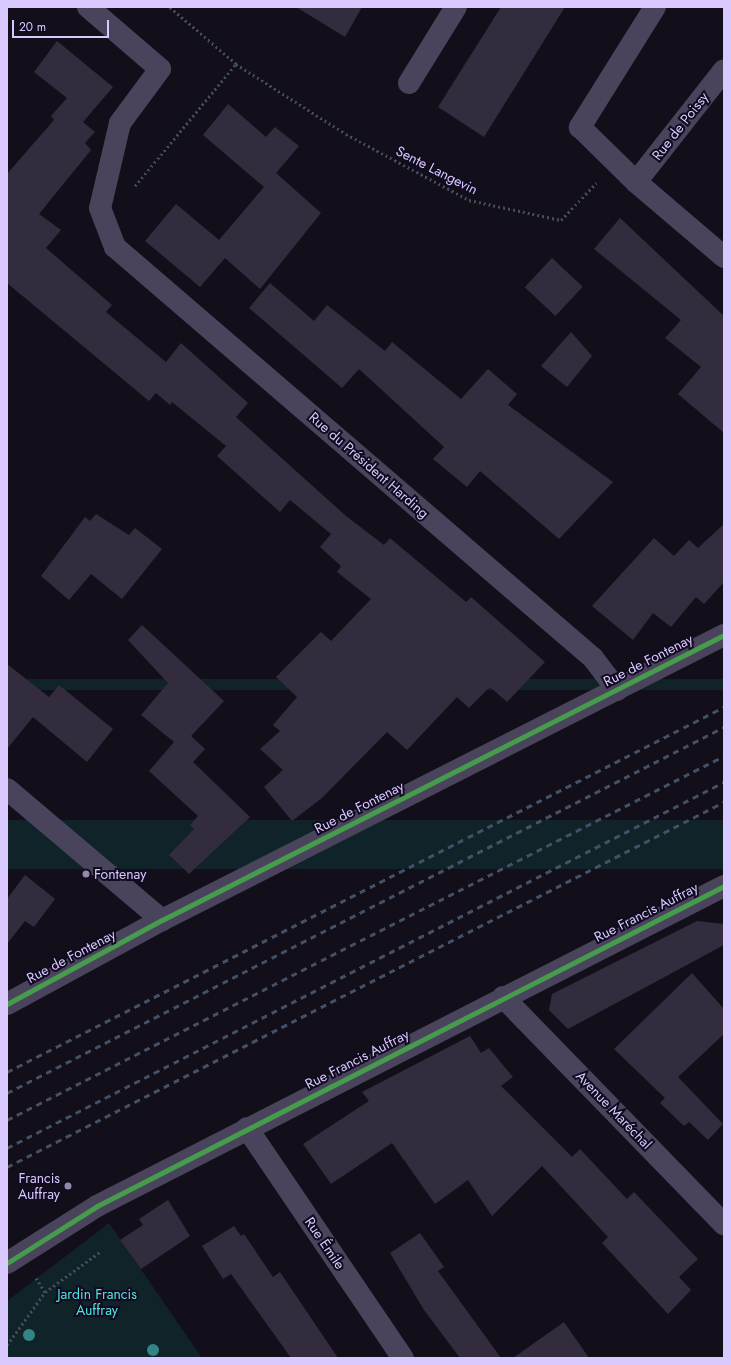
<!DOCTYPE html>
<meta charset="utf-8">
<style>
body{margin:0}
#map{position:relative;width:731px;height:1365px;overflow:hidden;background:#130f1a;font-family:Jost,sans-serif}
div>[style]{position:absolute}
.green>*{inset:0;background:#0f2328;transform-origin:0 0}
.building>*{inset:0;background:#322c3e;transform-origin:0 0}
.path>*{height:2.5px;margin-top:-1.25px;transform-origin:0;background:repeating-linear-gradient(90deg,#444d5e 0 2px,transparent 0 5px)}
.minor>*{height:22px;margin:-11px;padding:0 11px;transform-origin:11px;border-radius:11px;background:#49445c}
.rail>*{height:3px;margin-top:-1.5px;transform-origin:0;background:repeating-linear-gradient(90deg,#435066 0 6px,transparent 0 11px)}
.cycleway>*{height:5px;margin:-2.5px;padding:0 2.5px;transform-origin:2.5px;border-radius:2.5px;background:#469c4c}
.trees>*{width:12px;height:12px;margin:-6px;border-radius:50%;background:#338585}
.dots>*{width:11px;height:11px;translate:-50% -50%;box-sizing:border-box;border:2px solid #120b1f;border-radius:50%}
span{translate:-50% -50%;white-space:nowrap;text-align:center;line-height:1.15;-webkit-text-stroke:4px #120b1f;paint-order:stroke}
.street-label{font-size:14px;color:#d9c9ff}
.poi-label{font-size:14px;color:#d9c9ff}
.left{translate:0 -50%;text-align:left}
.right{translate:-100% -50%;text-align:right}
.park-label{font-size:14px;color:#4ee6dc}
.frame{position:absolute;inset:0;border:8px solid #d9c9ff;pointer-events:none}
.scale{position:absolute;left:12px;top:20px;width:97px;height:18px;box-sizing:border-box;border:2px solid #d9c9ff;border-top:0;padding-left:5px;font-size:12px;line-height:14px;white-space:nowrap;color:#d9c9ff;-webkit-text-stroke:3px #120b1f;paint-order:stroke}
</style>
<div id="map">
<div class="green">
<div style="left:724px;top:679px;width:11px;height:804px;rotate:90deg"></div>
<div style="left:724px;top:820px;width:49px;height:804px;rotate:90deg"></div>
<div style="clip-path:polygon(109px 1223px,202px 1358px,7px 1358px,7px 1301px)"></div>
</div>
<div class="building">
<div style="clip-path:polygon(296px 7px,362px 7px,345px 37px)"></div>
<div style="clip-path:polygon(501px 7px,565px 7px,484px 137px,438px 107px)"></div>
<div style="clip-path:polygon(57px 41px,113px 87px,83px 122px,95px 132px,85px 143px,91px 150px,39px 214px,61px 230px,46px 248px,112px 305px,106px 312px,166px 362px,181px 343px,248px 403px,236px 417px,346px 516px,384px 545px,390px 538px,466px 602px,471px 597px,545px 662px,507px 702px,490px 687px,469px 708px,457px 697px,407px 750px,387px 732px,322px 798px,292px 821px,264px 787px,283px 770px,260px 749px,280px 731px,273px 725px,297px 697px,276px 677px,321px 632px,331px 641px,371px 599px,337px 572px,341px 566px,320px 547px,331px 534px,290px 500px,280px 512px,217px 456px,226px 446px,172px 402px,170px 405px,156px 393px,149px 401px,7px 283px,7px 174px,54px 120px,51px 116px,67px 98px,34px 72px)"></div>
<div style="clip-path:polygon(228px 104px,266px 137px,275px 127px,299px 146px,276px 173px,321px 213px,260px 289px,225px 258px,200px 287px,145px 241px,176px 204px,219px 240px,264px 187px,203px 135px)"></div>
<div style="clip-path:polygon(620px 218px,724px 316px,724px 433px,678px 394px,701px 367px,665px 338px,681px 320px,594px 249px)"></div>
<div style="left:552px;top:258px;width:42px;height:40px;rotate:43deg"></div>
<div style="clip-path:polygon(270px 283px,314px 321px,327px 305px,385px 351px,392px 342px,461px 399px,488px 369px,517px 394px,508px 405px,613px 482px,559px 539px,480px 471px,467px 487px,433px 459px,444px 447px,359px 369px,342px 388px,249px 308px)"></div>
<div style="clip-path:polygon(571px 332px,592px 356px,567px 387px,541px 366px)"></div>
<div style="clip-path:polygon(96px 514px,129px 535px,135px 528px,162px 549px,122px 599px,91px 574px,69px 600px,41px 576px,85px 517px,90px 521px)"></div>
<div style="clip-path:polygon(724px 524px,724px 582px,704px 604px,696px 597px,671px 627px,653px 613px,633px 640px,592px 606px,654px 538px,674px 556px,689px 540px,698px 548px)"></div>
<div style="clip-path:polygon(142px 625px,224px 701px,191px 736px,205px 749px,193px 762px,250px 817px,189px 874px,169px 855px,194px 829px,190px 825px,198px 816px,149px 771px,174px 742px,141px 715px,168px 683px,128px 640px)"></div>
<div style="clip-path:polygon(7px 664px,49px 697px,59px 685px,113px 729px,87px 762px,33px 717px,7px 749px)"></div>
<div style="clip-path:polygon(25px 875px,55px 899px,34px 927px,25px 921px,7px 944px,7px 899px)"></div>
<div style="clip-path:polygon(697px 921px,724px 924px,724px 945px,568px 1029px,549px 1010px,552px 994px)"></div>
<div style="clip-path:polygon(692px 973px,724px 1009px,724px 1034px,678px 1077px,723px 1124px,708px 1140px,689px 1122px,684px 1126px,660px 1103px,665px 1098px,614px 1049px)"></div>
<div style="clip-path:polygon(470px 1036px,481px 1053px,489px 1048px,513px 1077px,501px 1086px,572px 1157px,580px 1149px,627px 1199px,634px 1192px,698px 1259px,679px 1277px,691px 1290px,668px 1314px,602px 1243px,608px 1237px,542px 1166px,492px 1216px,468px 1180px,435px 1204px,392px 1143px,331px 1184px,303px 1144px,369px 1101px,362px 1092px)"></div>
<div style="clip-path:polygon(168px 1200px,190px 1236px,141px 1269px,120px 1240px,143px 1225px,139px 1219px)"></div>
<div style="clip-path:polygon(234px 1226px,241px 1236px,244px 1234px,273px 1277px,280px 1272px,338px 1358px,291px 1358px,231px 1274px,223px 1279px,202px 1246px)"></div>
<div style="clip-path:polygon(420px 1233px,444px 1267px,438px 1271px,501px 1358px,460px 1358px,424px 1310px,390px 1253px)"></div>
<div style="clip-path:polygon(564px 1322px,589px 1358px,513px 1358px)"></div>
</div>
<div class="path">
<div style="left:236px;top:64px;width:130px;rotate:32.5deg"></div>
<div style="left:346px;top:134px;width:140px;rotate:28.2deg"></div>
<div style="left:469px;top:200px;width:94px;rotate:12.3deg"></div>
<div style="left:561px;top:220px;width:51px;rotate:-46.6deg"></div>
<div style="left:135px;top:186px;width:158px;rotate:-50.4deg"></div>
<div style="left:236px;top:64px;width:88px;rotate:-139.6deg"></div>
<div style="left:36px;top:1278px;width:17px;rotate:57deg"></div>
<div style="left:7px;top:1345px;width:65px;rotate:-54.4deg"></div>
<div style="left:45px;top:1292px;width:69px;rotate:-36.2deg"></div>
</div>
<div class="minor">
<div style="left:88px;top:7px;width:95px;rotate:40.7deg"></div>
<div style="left:160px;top:69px;width:67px;rotate:126.5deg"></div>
<div style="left:120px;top:123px;width:87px;rotate:103.2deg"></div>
<div style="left:100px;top:208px;width:42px;rotate:69deg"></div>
<div style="left:115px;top:247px;width:630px;rotate:40.69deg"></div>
<div style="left:593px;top:658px;width:40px;rotate:53deg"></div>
<div style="left:655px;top:7px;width:142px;rotate:122deg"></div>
<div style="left:580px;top:127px;width:78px;rotate:44.5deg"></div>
<div style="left:636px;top:182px;width:116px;rotate:40.4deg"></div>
<div style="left:409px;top:83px;width:89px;rotate:-58.3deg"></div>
<div style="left:636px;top:182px;width:142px;rotate:-51.8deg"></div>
<div style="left:7px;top:789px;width:203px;rotate:40.2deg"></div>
<div style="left:503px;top:997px;width:317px;rotate:45.8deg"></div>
<div style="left:7px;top:1004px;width:176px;rotate:-28.5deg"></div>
<div style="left:162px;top:920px;width:630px;rotate:-26.89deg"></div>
<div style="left:247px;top:1128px;width:278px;rotate:55.9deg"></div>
<div style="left:7px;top:1263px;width:107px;rotate:-32.3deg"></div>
<div style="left:97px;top:1206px;width:704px;rotate:-27.04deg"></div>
</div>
<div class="rail">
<div style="left:7px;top:1072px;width:805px;rotate:-26.98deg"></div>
<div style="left:7px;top:1093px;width:805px;rotate:-27.04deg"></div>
<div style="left:7px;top:1120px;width:804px;rotate:-26.92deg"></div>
<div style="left:7px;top:1148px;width:805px;rotate:-27.04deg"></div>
<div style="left:7px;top:1167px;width:805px;rotate:-26.98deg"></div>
</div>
<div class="cycleway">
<div style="left:7px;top:1004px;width:176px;rotate:-28.5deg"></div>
<div style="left:162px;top:920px;width:630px;rotate:-26.89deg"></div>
<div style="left:7px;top:1263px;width:107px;rotate:-32.3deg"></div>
<div style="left:97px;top:1206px;width:704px;rotate:-27.04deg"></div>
</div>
<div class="trees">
<div style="left:29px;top:1335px"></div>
<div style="left:153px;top:1350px"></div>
</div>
<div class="dots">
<div style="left:86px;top:874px;background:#9488af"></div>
<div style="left:68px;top:1186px;background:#9488af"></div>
</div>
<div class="street-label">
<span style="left:680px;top:126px;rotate:-52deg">Rue de Poissy</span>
<span style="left:437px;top:170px;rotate:27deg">Sente Langevin</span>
<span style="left:369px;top:465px;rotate:41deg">Rue du Président Harding</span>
<span style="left:648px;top:660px;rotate:-27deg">Rue de Fontenay</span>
<span style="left:359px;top:807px;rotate:-27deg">Rue de Fontenay</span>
<span style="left:646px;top:912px;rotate:-27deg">Rue Francis Auffray</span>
<span style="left:71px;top:956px;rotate:-28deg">Rue de Fontenay</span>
<span style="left:357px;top:1059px;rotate:-27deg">Rue Francis Auffray</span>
<span style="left:614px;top:1110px;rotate:46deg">Avenue Maréchal</span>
<span style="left:325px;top:1243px;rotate:56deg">Rue Émile</span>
</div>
<div class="poi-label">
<span class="left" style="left:94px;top:874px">Fontenay</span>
<span class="right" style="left:60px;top:1186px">Francis<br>Auffray</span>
</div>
<div class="park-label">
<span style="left:97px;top:1302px">Jardin Francis<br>Auffray</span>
</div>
<div class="frame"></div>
<div class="scale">20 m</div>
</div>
